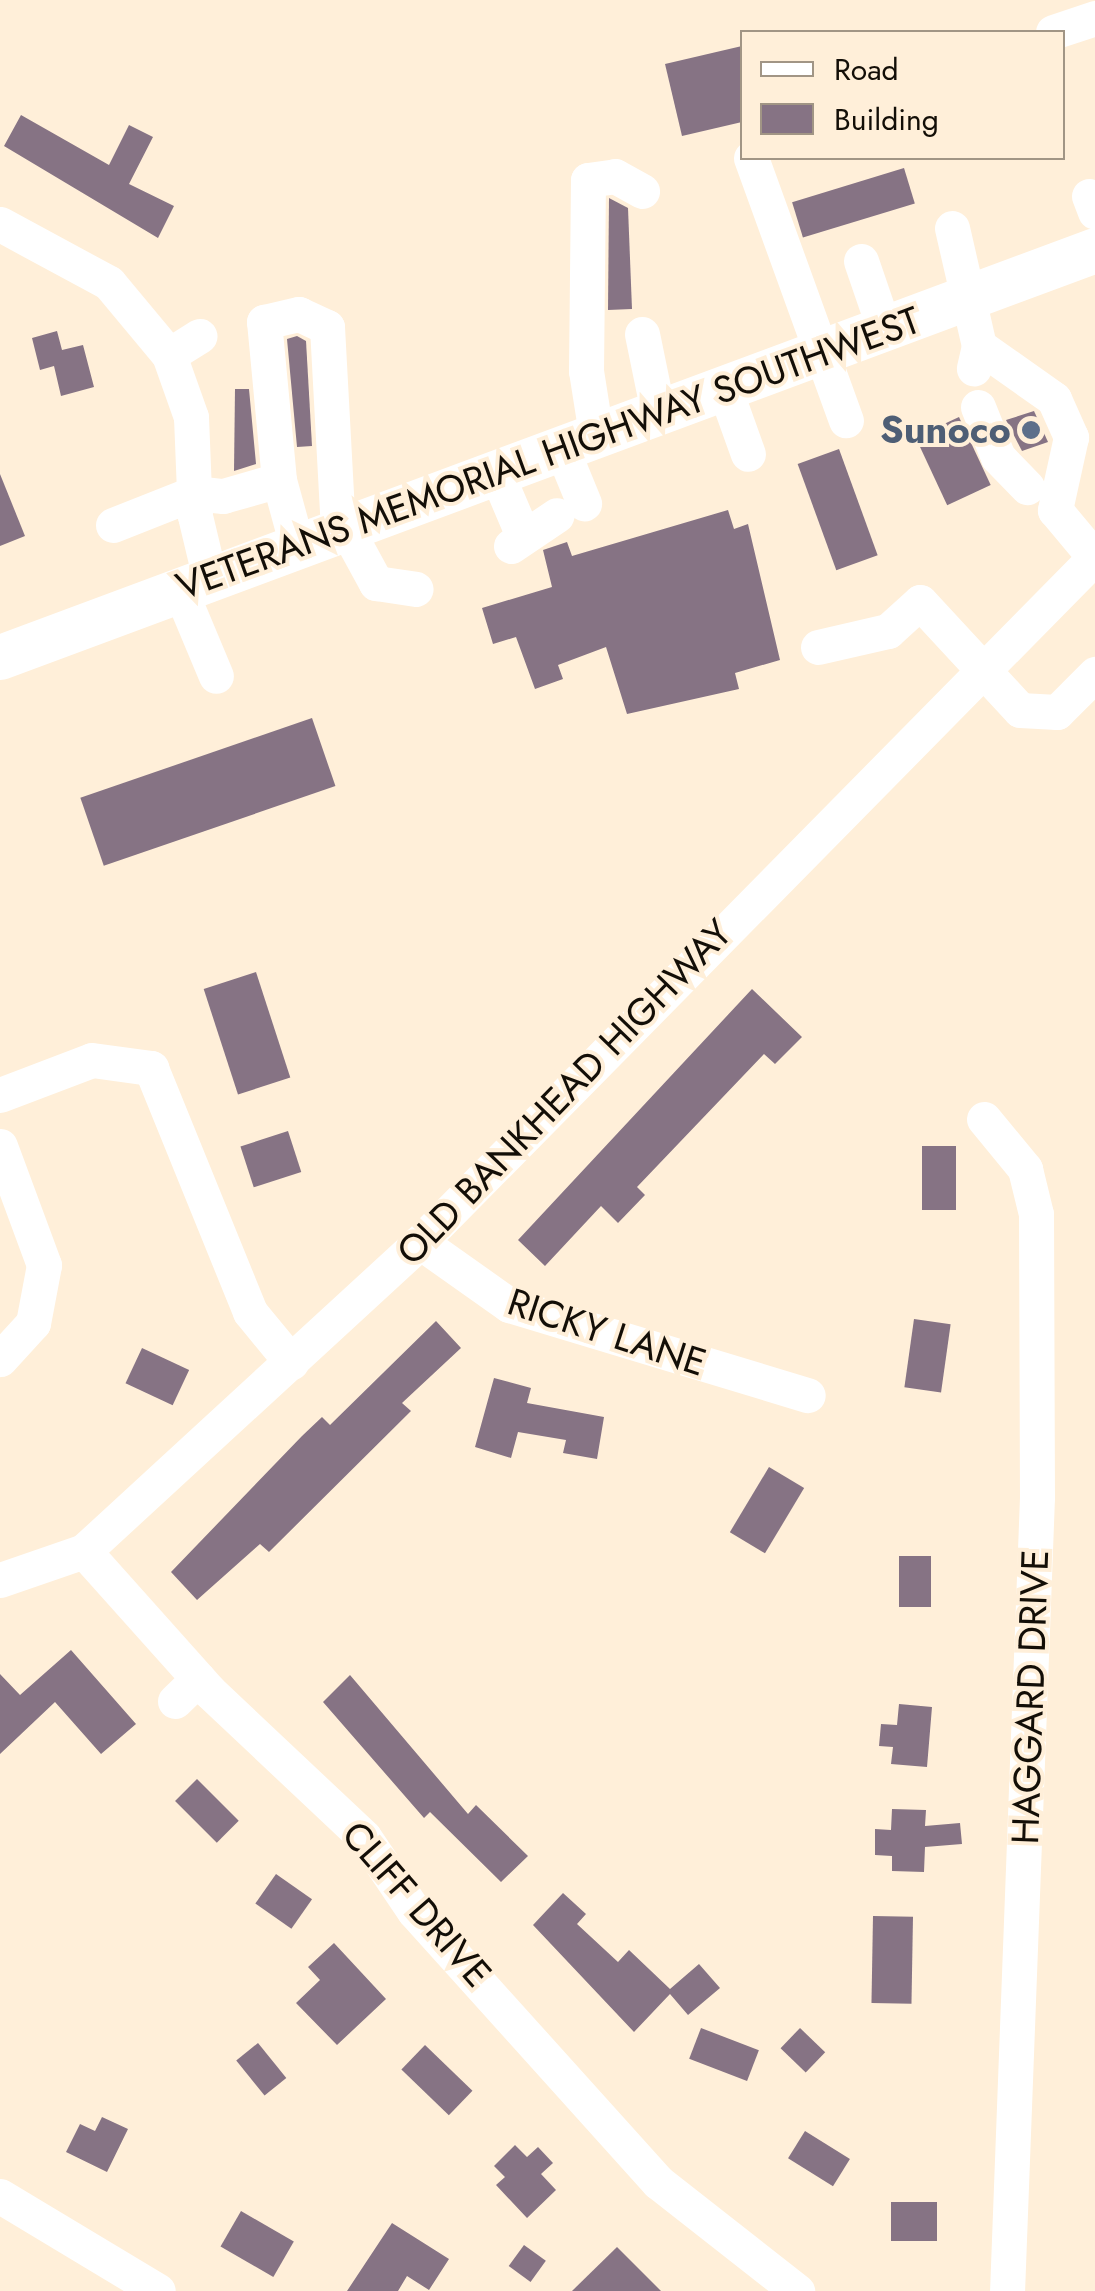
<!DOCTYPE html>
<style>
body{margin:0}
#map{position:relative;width:1095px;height:2291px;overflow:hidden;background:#ffefd9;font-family:Jost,sans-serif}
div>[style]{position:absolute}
.building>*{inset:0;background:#867384;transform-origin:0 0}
.minor>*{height:35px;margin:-17.5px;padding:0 17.5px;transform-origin:17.5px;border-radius:17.5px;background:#fff}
.major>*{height:45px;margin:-22.5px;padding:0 22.5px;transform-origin:22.5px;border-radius:22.5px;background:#fff}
.dots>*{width:28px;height:28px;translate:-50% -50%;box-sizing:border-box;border:5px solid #ffefd9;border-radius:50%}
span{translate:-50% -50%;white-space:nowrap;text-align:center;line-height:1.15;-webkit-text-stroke:8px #ffefd9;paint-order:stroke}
.service-label{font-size:38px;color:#4e5e75;font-weight:700}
.right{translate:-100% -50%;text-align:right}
.street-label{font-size:38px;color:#130e07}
.legend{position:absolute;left:740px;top:30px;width:325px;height:130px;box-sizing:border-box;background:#ffefd9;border:2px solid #a19585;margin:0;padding:12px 18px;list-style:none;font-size:30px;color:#130e07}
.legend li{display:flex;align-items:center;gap:20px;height:50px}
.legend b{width:50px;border:2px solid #a19585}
</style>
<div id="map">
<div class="building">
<div style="clip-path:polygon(742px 46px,742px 122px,682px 136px,665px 64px)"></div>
<div style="clip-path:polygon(21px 115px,109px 165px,129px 125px,153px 137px,129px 184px,174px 206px,158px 238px,4px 146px)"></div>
<div style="left:904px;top:168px;width:37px;height:117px;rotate:73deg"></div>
<div style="clip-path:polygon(609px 198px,628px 208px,632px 309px,608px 310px)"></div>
<div style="clip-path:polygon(57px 331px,62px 350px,83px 345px,94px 387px,61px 396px,54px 366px,40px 370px,32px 338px)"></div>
<div style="clip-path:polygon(297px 336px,306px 341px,312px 446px,297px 447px,287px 339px)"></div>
<div style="clip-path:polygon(235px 389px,249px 389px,256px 464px,234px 471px)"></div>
<div style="clip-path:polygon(1034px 411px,1048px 442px,1022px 451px,1006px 420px)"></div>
<div style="left:959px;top:417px;width:75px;height:48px;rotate:65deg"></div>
<div style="left:839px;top:449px;width:113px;height:44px;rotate:70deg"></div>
<div style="clip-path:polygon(0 474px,25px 536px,0 546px)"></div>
<div style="clip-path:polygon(728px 510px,734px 529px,748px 524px,780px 660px,735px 673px,739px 689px,627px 714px,606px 647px,558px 665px,563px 679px,535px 689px,516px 637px,493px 644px,482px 608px,552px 587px,543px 550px,567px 542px,572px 556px)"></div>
<div style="left:312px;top:718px;width:72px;height:245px;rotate:71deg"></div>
<div style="left:256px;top:972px;width:111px;height:55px;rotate:72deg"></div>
<div style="clip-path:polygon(752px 989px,802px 1037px,775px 1064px,764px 1054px,637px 1187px,645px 1195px,618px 1223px,601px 1206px,545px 1266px,518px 1240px)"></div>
<div style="left:288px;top:1131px;width:43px;height:50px;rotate:72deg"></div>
<div style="left:922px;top:1146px;width:34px;height:64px"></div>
<div style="left:914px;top:1319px;width:37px;height:69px;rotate:8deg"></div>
<div style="clip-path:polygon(436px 1321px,461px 1348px,402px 1403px,411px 1411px,269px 1552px,260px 1544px,197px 1600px,171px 1572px,302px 1436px,322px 1417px,330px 1425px)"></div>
<div style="left:142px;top:1348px;width:52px;height:39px;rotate:25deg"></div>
<div style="clip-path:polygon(494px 1378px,531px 1388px,527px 1403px,604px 1417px,597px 1459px,563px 1453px,566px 1440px,518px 1432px,511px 1458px,475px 1447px)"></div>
<div style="left:769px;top:1467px;width:41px;height:76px;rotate:31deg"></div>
<div style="left:899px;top:1556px;width:32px;height:51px"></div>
<div style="clip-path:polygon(71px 1650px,136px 1724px,101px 1754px,55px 1702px,0 1754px,0 1674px,20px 1695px)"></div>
<div style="clip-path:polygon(350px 1675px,468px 1814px,476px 1805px,528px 1856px,501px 1882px,430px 1812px,424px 1818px,323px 1702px)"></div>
<div style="clip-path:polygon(899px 1704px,932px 1707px,927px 1767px,891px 1764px,893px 1747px,879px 1746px,881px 1724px,897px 1725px)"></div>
<div style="left:197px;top:1779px;width:59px;height:31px;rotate:45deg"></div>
<div style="clip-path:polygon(892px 1809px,926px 1810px,925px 1826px,960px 1823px,962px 1844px,925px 1847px,924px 1872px,892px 1871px,892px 1856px,875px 1855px,875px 1829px,891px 1830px)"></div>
<div style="left:276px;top:1874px;width:44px;height:36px;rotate:35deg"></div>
<div style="clip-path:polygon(563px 1893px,586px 1914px,577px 1924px,618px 1962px,629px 1950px,670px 1989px,699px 1964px,720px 1988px,688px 2015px,670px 1994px,634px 2032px,533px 1925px)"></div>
<div style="left:873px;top:1916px;width:40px;height:87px;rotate:1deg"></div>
<div style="clip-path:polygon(334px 1943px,386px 1999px,337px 2045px,296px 2003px,320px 1980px,308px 1967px)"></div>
<div style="left:701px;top:2028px;width:62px;height:33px;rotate:21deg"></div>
<div style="left:800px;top:2028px;width:35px;height:28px;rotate:44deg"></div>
<div style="left:258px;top:2043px;width:45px;height:28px;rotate:51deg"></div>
<div style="left:425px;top:2045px;width:66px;height:34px;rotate:44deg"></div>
<div style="clip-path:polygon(102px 2117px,128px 2129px,107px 2172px,66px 2152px,80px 2124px,95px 2131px)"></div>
<div style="left:805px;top:2131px;width:53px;height:32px;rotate:32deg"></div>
<div style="clip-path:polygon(515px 2145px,527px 2157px,538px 2147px,553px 2163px,541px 2174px,556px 2190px,527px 2218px,496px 2185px,505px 2177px,494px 2166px)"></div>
<div style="left:891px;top:2202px;width:46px;height:39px"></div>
<div style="left:241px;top:2211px;width:61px;height:41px;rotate:30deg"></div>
<div style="clip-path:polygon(392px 2223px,449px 2259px,429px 2290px,407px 2276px,398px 2291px,347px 2291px)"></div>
<div style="left:524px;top:2245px;width:27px;height:26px;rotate:36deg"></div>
<div style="clip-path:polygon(617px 2247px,661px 2291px,572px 2291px)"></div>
</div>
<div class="minor">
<div style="left:1053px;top:32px;width:44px;rotate:-18.4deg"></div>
<div style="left:751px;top:158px;width:279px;rotate:70.1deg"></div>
<div style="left:1089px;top:196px;width:17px;rotate:69deg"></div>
<div style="left:0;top:224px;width:124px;rotate:28.4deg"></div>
<div style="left:109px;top:283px;width:94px;rotate:50.2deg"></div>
<div style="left:169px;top:355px;width:66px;rotate:70.5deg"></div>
<div style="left:191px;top:417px;width:99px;rotate:87.7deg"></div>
<div style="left:195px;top:516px;width:65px;rotate:76.6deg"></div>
<div style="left:952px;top:228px;width:121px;rotate:77.1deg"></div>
<div style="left:979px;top:346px;width:23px;rotate:103deg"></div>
<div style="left:861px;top:261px;width:71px;rotate:71.1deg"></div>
<div style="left:642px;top:334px;width:80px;rotate:78.4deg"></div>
<div style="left:979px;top:346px;width:92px;rotate:35.2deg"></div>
<div style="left:1054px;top:399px;width:42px;rotate:65.9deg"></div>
<div style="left:1071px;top:437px;width:75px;rotate:102.4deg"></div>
<div style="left:1055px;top:510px;width:62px;rotate:50.2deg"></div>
<div style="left:169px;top:355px;width:36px;rotate:-32deg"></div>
<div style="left:724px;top:387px;width:71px;rotate:70.3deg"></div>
<div style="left:978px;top:407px;width:54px;rotate:68.2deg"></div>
<div style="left:998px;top:457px;width:42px;rotate:46deg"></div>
<div style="left:596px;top:434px;width:64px;rotate:-99deg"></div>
<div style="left:586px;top:371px;width:191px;rotate:-89.4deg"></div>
<div style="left:588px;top:180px;width:27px;rotate:-8deg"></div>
<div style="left:615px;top:176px;width:31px;rotate:29deg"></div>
<div style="left:561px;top:447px;width:61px;rotate:67.7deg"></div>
<div style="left:496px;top:472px;width:64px;rotate:67deg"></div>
<div style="left:279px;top:480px;width:159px;rotate:-95.4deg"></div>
<div style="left:264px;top:322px;width:36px;rotate:-13deg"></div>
<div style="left:299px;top:314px;width:31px;rotate:25deg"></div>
<div style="left:327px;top:327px;width:204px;rotate:86.9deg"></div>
<div style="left:113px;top:525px;width:87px;rotate:-21.6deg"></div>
<div style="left:194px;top:493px;width:29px;rotate:6deg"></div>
<div style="left:223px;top:496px;width:58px;rotate:-15.9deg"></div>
<div style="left:279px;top:480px;width:68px;rotate:74.7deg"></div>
<div style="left:346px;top:528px;width:63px;rotate:61.4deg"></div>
<div style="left:376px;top:583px;width:40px;rotate:8.5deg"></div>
<div style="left:511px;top:546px;width:55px;rotate:-34deg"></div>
<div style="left:180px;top:590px;width:93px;rotate:67.3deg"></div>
<div style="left:818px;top:647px;width:72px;rotate:-12.9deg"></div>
<div style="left:888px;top:631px;width:43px;rotate:-42.2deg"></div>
<div style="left:920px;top:602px;width:147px;rotate:47.2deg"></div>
<div style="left:1020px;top:710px;width:37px;rotate:3deg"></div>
<div style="left:1057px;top:712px;width:54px;rotate:-45deg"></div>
<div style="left:0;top:1095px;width:98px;rotate:-20.8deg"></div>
<div style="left:92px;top:1060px;width:60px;rotate:7.7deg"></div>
<div style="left:151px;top:1068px;width:263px;rotate:67.9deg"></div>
<div style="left:250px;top:1312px;width:65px;rotate:50.6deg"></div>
<div style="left:984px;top:1119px;width:65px;rotate:50.6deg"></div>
<div style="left:1025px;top:1169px;width:46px;rotate:76.3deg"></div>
<div style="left:1036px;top:1214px;width:283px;rotate:89.8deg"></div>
<div style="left:1037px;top:1497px;width:795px;rotate:92.16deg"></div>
<div style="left:0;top:1146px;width:127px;rotate:69.7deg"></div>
<div style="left:44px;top:1265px;width:59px;rotate:100.7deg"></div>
<div style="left:33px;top:1323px;width:49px;rotate:132.5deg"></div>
<div style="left:420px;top:1242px;width:109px;rotate:35.3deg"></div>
<div style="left:509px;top:1305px;width:312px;rotate:16.8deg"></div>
<div style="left:84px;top:1551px;width:188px;rotate:48.2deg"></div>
<div style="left:209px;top:1691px;width:213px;rotate:43.3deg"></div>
<div style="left:364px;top:1837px;width:89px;rotate:56deg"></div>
<div style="left:414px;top:1911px;width:365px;rotate:48deg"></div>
<div style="left:658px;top:2182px;width:177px;rotate:38.1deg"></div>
<div style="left:0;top:1580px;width:89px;rotate:-19deg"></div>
<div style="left:84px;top:1551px;width:456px;rotate:-42.6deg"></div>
<div style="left:420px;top:1242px;width:962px;rotate:-45.42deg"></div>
<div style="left:175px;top:1701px;width:32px;rotate:-44deg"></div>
<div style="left:0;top:2196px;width:184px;rotate:31deg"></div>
</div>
<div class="major">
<div style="left:0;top:657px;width:1168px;rotate:-20.39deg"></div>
</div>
<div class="dots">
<div style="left:1031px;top:430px;background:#5c6f8a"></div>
</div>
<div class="service-label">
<span class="right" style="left:1011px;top:430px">Sunoco</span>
</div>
<div class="street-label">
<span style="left:548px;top:453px;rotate:-20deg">VETERANS MEMORIAL HIGHWAY SOUTHWEST</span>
<span style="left:564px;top:1092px;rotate:-46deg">OLD BANKHEAD HIGHWAY</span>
<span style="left:607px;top:1332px;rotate:18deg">RICKY LANE</span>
<span style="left:1030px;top:1697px;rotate:-88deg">HAGGARD DRIVE</span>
<span style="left:417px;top:1904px;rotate:49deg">CLIFF DRIVE</span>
</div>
<ul class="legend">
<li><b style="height:12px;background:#fff"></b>Road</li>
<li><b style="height:28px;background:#867384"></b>Building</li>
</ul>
</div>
